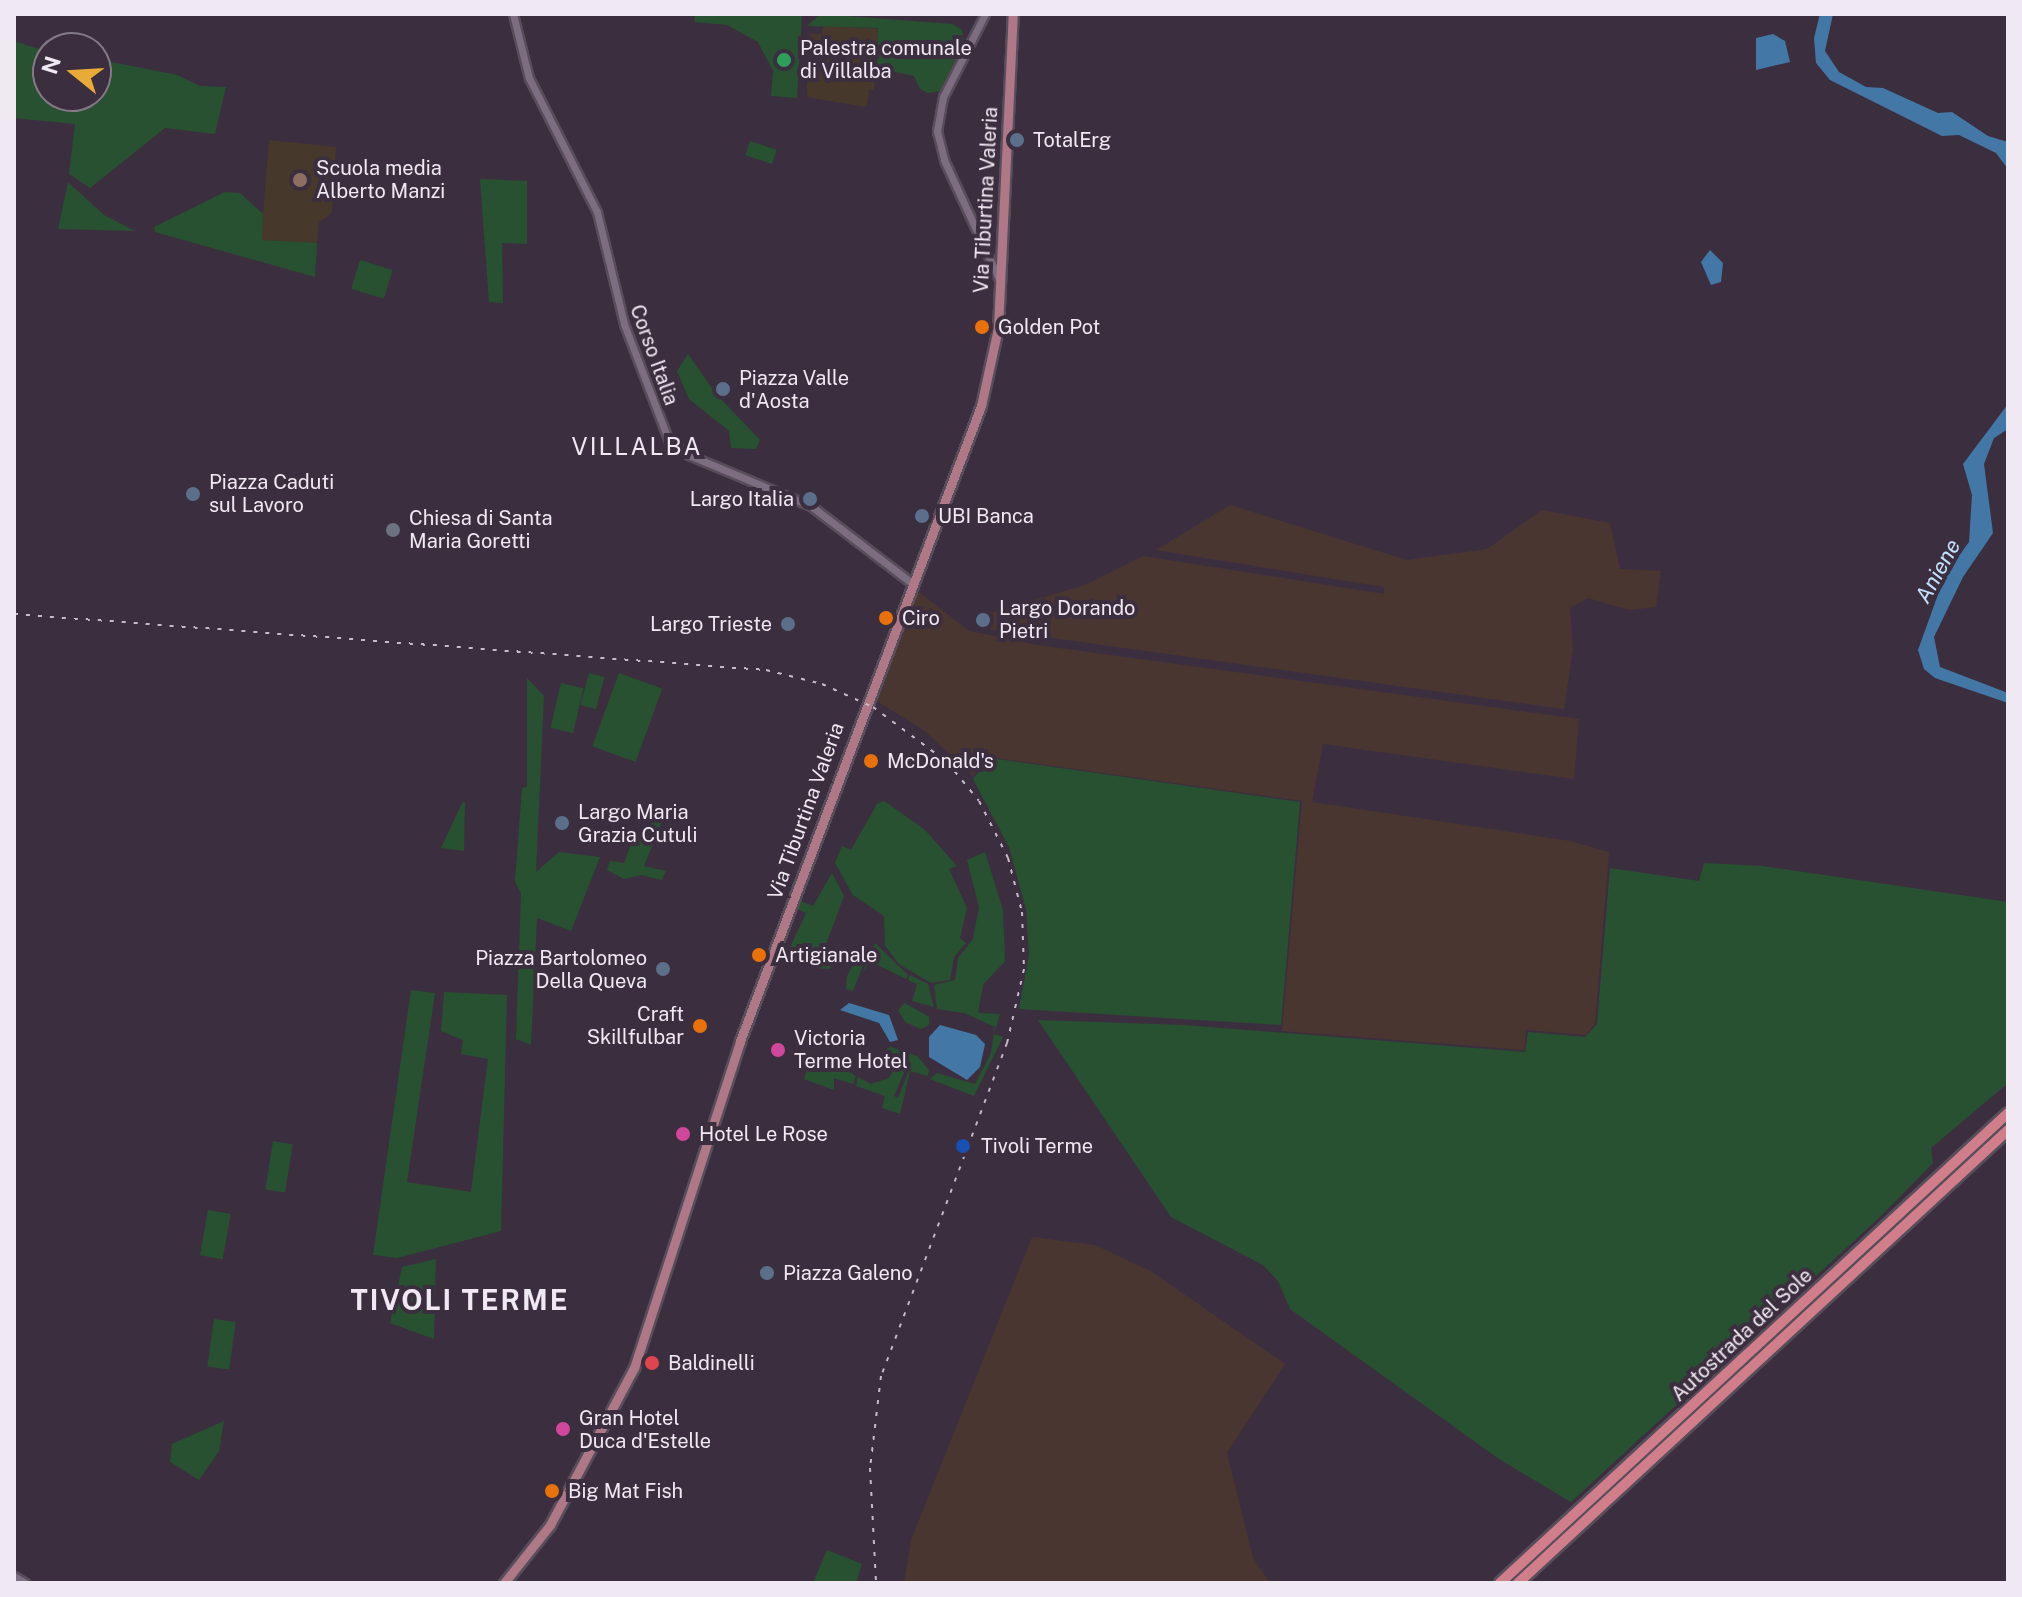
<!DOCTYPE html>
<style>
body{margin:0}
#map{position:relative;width:2022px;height:1597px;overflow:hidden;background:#3b2f3f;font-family:"Public Sans",sans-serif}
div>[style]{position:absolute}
.industrial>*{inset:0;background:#4a3631}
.education>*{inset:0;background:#46392b}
.green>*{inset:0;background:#285131;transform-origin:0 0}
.water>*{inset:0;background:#4378a6}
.roads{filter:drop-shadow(2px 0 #584d5a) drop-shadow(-2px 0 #584d5a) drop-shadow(0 2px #584d5a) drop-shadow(0 -2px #584d5a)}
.tertiary>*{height:7px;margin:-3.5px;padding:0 3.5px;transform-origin:3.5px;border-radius:3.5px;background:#7c6e80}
.primary>*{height:9px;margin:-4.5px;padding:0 4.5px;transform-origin:4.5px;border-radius:4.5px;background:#ae7886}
.motorway>*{height:10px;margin:-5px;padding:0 5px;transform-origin:5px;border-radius:5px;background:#cf7e8a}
.rail>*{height:2px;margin-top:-1px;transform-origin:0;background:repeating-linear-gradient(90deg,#c5bcc8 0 4px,transparent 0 12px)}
.dots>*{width:22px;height:22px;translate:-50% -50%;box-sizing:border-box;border:4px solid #3b2f3f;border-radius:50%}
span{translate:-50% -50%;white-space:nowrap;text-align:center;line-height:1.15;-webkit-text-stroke:8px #3b2f3f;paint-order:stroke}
.poi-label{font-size:20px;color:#f0e8f2}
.left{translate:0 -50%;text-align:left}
.right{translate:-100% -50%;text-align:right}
.street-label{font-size:20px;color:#f0e8f2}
.water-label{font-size:22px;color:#c4e2fd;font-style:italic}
.quarter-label{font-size:24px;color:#f0e8f2;letter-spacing:2px}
.district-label{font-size:28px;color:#f0e8f2;font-weight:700;letter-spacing:2px}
.frame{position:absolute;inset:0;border:16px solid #f0e8f2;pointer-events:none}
.north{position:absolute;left:32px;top:32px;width:80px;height:80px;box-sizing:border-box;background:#3b2f3f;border:2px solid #837987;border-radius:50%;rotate:288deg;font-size:22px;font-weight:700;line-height:32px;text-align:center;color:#f0e8f2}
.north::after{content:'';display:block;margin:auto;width:28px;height:36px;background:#e8ab37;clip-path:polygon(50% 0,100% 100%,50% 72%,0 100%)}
</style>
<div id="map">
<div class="industrial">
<div style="clip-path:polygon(1230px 505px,1407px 560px,1487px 549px,1542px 510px,1610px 523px,1620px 569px,1661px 571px,1656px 607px,1629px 610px,1588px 598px,1570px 608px,1573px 649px,1564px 709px,987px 629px,987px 614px,1085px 585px,1143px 556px,1384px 594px,1384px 587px,1156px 550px)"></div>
<div style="clip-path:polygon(914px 588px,969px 631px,1037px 645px,1579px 719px,1574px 779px,1323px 744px,1312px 802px,1570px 841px,1609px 852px,1595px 1024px,1586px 1035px,1526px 1030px,1524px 1050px,1282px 1031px,1302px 801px,990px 757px,973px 776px,925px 731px,872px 698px)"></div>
<div style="clip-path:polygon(1032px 1237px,1095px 1245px,1152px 1272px,1285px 1364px,1227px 1453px,1253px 1558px,1270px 1583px,904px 1583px,911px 1540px)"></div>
</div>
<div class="education">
<div style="clip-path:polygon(823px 26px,878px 29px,874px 90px,869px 90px,867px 107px,807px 97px,807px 79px,823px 63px,822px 47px,808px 46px,809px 34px,822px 34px)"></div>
<div style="clip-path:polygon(269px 140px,336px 147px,332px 213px,319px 222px,317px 243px,261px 240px)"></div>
</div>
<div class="green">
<div style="clip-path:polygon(694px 14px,802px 14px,797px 98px,771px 96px,773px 71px,758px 42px,727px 25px,695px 22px)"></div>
<div style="clip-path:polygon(820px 14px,952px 24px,962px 30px,964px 43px,940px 91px,928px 93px,920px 89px,914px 76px,877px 68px,878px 28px,807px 26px)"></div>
<div style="clip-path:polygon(14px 41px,48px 52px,48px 96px,96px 96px,96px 59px,177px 75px,200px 86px,226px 87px,215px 134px,165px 128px,90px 188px,69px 174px,75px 124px,14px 118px)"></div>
<div style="left:750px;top:141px;width:28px;height:15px;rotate:18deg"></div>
<div style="clip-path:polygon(480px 179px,527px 181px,527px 244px,502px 243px,503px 303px,489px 302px)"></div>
<div style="clip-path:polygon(68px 182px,104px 215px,135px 231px,58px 229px)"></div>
<div style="clip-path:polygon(225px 192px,240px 193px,263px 214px,262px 240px,317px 243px,315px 277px,155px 232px,154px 227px)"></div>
<div style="left:360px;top:260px;width:34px;height:30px;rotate:17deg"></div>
<div style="clip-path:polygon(688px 354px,716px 394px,760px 440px,756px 449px,731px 448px,729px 431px,689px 399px,677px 371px)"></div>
<div style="left:589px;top:673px;width:16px;height:33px;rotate:15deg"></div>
<div style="left:619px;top:673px;width:46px;height:78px;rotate:20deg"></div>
<div style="clip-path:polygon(527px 678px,544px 696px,536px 872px,559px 852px,600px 857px,571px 931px,537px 918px,531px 1045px,516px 1039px,521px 894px,515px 881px,522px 788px,527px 787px)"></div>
<div style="left:561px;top:683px;width:23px;height:46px;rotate:13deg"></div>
<div style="clip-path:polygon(990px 758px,1300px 802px,1281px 1025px,1019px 1009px,1029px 955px,1026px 909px,1009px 847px,973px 779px)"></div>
<div style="clip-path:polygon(884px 801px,924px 829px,957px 866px,949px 869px,967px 908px,960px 938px,966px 943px,954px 957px,950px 980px,931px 983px,899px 964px,885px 946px,884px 916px,853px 895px,835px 863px,842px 846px,851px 850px,877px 804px)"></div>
<div style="clip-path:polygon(465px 802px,464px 851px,441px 848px,462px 803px)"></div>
<div style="clip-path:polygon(655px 818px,662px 821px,644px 866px,666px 871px,662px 880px,641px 875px,624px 879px,607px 870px,610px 861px,624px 863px,634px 837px,643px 835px)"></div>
<div style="clip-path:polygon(985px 852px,1003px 910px,1005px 961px,983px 985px,978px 1013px,1000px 1014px,994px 1034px,1003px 1037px,974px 1096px,930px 1079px,937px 1073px,975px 1084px,991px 1053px,995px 1027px,964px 1013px,937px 1009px,934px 985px,955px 980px,958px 958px,973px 939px,979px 907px,967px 860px)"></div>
<div style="clip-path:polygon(1704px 863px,1762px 866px,2008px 902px,2008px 1083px,1931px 1148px,1933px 1163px,1881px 1216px,1571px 1502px,1499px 1459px,1290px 1309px,1278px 1281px,1263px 1265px,1171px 1217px,1038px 1020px,1184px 1025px,1525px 1052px,1528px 1032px,1585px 1037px,1597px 1024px,1610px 868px,1699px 881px)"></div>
<div style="clip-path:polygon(832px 873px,844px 896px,822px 955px,833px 960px,830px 969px,815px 968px,788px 952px,806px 913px,795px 908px,798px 900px,813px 906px)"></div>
<div style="clip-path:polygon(875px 943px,908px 975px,906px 979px,870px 961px,862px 974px)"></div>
<div style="clip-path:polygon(862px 947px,869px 950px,853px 991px,846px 989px,847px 976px)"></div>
<div style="clip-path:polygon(910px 975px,928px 984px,934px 1007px,912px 1001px,917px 984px,908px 980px)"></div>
<div style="clip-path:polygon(411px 990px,435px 993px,407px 1182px,471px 1192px,488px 1059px,461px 1054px,463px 1040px,441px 1031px,444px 992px,507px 995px,501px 1231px,397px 1258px,373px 1255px)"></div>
<div style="clip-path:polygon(905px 1003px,929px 1017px,929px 1025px,921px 1029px,905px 1022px,898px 1010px)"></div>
<div style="clip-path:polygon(891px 1047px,917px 1056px,929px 1070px,928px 1076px,910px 1071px,900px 1114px,882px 1108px,885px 1096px,856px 1086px,858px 1077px,871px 1084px,889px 1078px,897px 1063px,906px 1068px,894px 1096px,898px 1098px,910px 1068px,886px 1049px)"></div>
<div style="clip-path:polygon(813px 1052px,856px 1076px,853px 1084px,834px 1078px,834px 1090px,804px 1079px)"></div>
<div style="left:273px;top:1141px;width:20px;height:49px;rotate:9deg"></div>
<div style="left:208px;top:1210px;width:23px;height:46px;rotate:10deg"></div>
<div style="clip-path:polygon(436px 1259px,434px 1339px,390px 1323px,402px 1267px)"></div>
<div style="left:214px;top:1319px;width:22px;height:48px;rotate:8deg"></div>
<div style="clip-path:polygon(224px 1421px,219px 1451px,199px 1480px,170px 1462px,172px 1444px)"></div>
<div style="clip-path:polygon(827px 1550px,862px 1564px,856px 1583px,813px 1583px)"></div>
</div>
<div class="water">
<div style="clip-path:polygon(1820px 14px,1833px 14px,1825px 51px,1839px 72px,1866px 87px,1883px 88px,1938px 113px,1952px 112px,1988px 136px,2008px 142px,2008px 169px,1996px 153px,1959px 135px,1942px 136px,1830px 80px,1816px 63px,1814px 38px)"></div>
<div style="clip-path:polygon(1773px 34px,1785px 41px,1790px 62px,1756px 70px,1756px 38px)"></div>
<div style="clip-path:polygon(1710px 250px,1723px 263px,1721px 282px,1711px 285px,1701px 262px)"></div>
<div style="clip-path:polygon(2008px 404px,2008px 429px,1994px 438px,1984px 464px,1993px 533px,1963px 577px,1934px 637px,1940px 667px,2008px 693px,2008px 703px,1935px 678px,1924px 669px,1918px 650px,1945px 575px,1969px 542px,1972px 495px,1963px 464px)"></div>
<div style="clip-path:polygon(849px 1003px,889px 1015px,898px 1040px,890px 1042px,879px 1023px,840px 1010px)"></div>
<div style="clip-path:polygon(940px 1025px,976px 1035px,985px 1044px,980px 1067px,967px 1080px,929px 1057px,929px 1037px)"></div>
</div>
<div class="roads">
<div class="tertiary">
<div style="left:513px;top:14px;width:66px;rotate:76deg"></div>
<div style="left:529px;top:78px;width:150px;rotate:63.1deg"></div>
<div style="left:597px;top:212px;width:115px;rotate:76.4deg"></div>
<div style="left:624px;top:324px;width:125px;rotate:69deg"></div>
<div style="left:669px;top:441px;width:24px;rotate:35deg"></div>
<div style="left:689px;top:455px;width:132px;rotate:22.7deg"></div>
<div style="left:811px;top:506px;width:128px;rotate:37.4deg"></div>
<div style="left:985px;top:14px;width:93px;rotate:116.8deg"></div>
<div style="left:943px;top:97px;width:35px;rotate:100deg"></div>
<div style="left:937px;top:131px;width:30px;rotate:76deg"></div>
<div style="left:944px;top:160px;width:131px;rotate:65.2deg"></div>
<div style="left:14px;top:1576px;width:13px;rotate:32deg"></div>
</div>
<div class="primary">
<div style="left:504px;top:1583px;width:74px;rotate:-51.6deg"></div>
<div style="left:550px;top:1525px;width:178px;rotate:-61.9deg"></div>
<div style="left:634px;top:1368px;width:344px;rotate:-72deg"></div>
<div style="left:740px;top:1041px;width:679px;rotate:-69.22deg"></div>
<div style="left:981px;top:406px;width:80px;rotate:-77.7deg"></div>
<div style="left:998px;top:328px;width:314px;rotate:-87.3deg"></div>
</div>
<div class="motorway">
<div style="left:1500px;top:1583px;width:692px;rotate:-42.77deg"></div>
<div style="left:1518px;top:1583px;width:667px;rotate:-42.75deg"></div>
</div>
</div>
<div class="rail">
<div style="left:14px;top:614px;width:754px;rotate:4.26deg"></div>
<div style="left:766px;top:670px;width:58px;rotate:14deg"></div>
<div style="left:822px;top:684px;width:56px;rotate:24.3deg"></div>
<div style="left:873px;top:707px;width:92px;rotate:36.6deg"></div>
<div style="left:947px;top:762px;width:50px;rotate:50.6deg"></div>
<div style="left:979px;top:801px;width:64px;rotate:63deg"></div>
<div style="left:1008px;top:858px;width:56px;rotate:75.5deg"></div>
<div style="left:1022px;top:912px;width:57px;rotate:88deg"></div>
<div style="left:1024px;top:969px;width:76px;rotate:102.9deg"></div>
<div style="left:1007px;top:1043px;width:356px;rotate:110.7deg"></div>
<div style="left:881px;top:1376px;width:93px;rotate:96.8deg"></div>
<div style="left:870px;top:1468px;width:115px;rotate:87deg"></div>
</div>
<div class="dots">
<div style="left:784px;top:60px;background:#2e9e5b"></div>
<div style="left:1017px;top:140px;background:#5c6f8a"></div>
<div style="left:300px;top:180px;background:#8d6e63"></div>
<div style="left:982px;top:327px;background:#e8710a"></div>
<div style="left:723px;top:389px;background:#5c6f8a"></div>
<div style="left:193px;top:494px;background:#5c6f8a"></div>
<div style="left:810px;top:499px;background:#5c6f8a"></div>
<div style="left:922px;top:516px;background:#5c6f8a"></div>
<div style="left:393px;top:530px;background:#6b7280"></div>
<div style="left:886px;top:618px;background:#e8710a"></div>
<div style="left:983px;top:620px;background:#5c6f8a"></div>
<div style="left:788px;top:624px;background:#5c6f8a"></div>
<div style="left:871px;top:761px;background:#e8710a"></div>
<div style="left:562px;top:823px;background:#5c6f8a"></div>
<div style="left:759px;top:955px;background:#e8710a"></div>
<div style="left:663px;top:969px;background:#5c6f8a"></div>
<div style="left:700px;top:1026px;background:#e8710a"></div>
<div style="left:778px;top:1050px;background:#d1479c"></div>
<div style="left:683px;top:1134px;background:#d1479c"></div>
<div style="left:963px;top:1146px;background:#1a4fb4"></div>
<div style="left:767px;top:1273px;background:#5c6f8a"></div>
<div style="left:652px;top:1363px;background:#e0444e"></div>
<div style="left:563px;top:1429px;background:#d1479c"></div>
<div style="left:552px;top:1491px;background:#e8710a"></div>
</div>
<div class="poi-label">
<span class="left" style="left:800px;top:60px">Palestra comunale<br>di Villalba</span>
<span class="left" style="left:1033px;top:140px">TotalErg</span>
<span class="left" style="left:316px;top:180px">Scuola media<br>Alberto Manzi</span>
<span class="left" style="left:998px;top:327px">Golden Pot</span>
<span class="left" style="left:739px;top:390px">Piazza Valle<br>d'Aosta</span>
<span class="left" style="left:209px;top:494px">Piazza Caduti<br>sul Lavoro</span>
<span class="right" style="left:794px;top:499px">Largo Italia</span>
<span class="left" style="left:938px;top:516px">UBI Banca</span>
<span class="left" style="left:409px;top:530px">Chiesa di Santa<br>Maria Goretti</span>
<span class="left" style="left:999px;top:620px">Largo Dorando<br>Pietri</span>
<span class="left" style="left:902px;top:618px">Ciro</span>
<span class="right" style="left:772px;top:624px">Largo Trieste</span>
<span class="left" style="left:887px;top:761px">McDonald's</span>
<span class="left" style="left:578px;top:824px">Largo Maria<br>Grazia Cutuli</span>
<span class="left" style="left:775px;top:955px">Artigianale</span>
<span class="right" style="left:647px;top:970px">Piazza Bartolomeo<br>Della Queva</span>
<span class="right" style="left:684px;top:1026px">Craft<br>Skillfulbar</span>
<span class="left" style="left:794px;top:1050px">Victoria<br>Terme Hotel</span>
<span class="left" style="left:699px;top:1134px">Hotel Le Rose</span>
<span class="left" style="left:981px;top:1146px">Tivoli Terme</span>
<span class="left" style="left:783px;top:1273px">Piazza Galeno</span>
<span class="left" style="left:668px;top:1363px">Baldinelli</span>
<span class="left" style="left:579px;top:1430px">Gran Hotel<br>Duca d'Estelle</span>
<span class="left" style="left:568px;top:1491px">Big Mat Fish</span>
</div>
<div class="street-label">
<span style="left:986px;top:200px;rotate:-87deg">Via Tiburtina Valeria</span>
<span style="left:654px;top:355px;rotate:70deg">Corso Italia</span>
<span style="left:806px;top:811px;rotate:-70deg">Via Tiburtina Valeria</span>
<span style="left:1742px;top:1335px;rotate:-43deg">Autostrada del Sole</span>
</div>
<div class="water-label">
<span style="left:1938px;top:571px;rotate:-61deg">Aniene</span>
</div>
<div class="quarter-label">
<span style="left:637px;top:447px">VILLALBA</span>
</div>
<div class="district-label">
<span style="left:460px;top:1300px">TIVOLI TERME</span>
</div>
<div class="frame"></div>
<div class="north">N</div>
</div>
